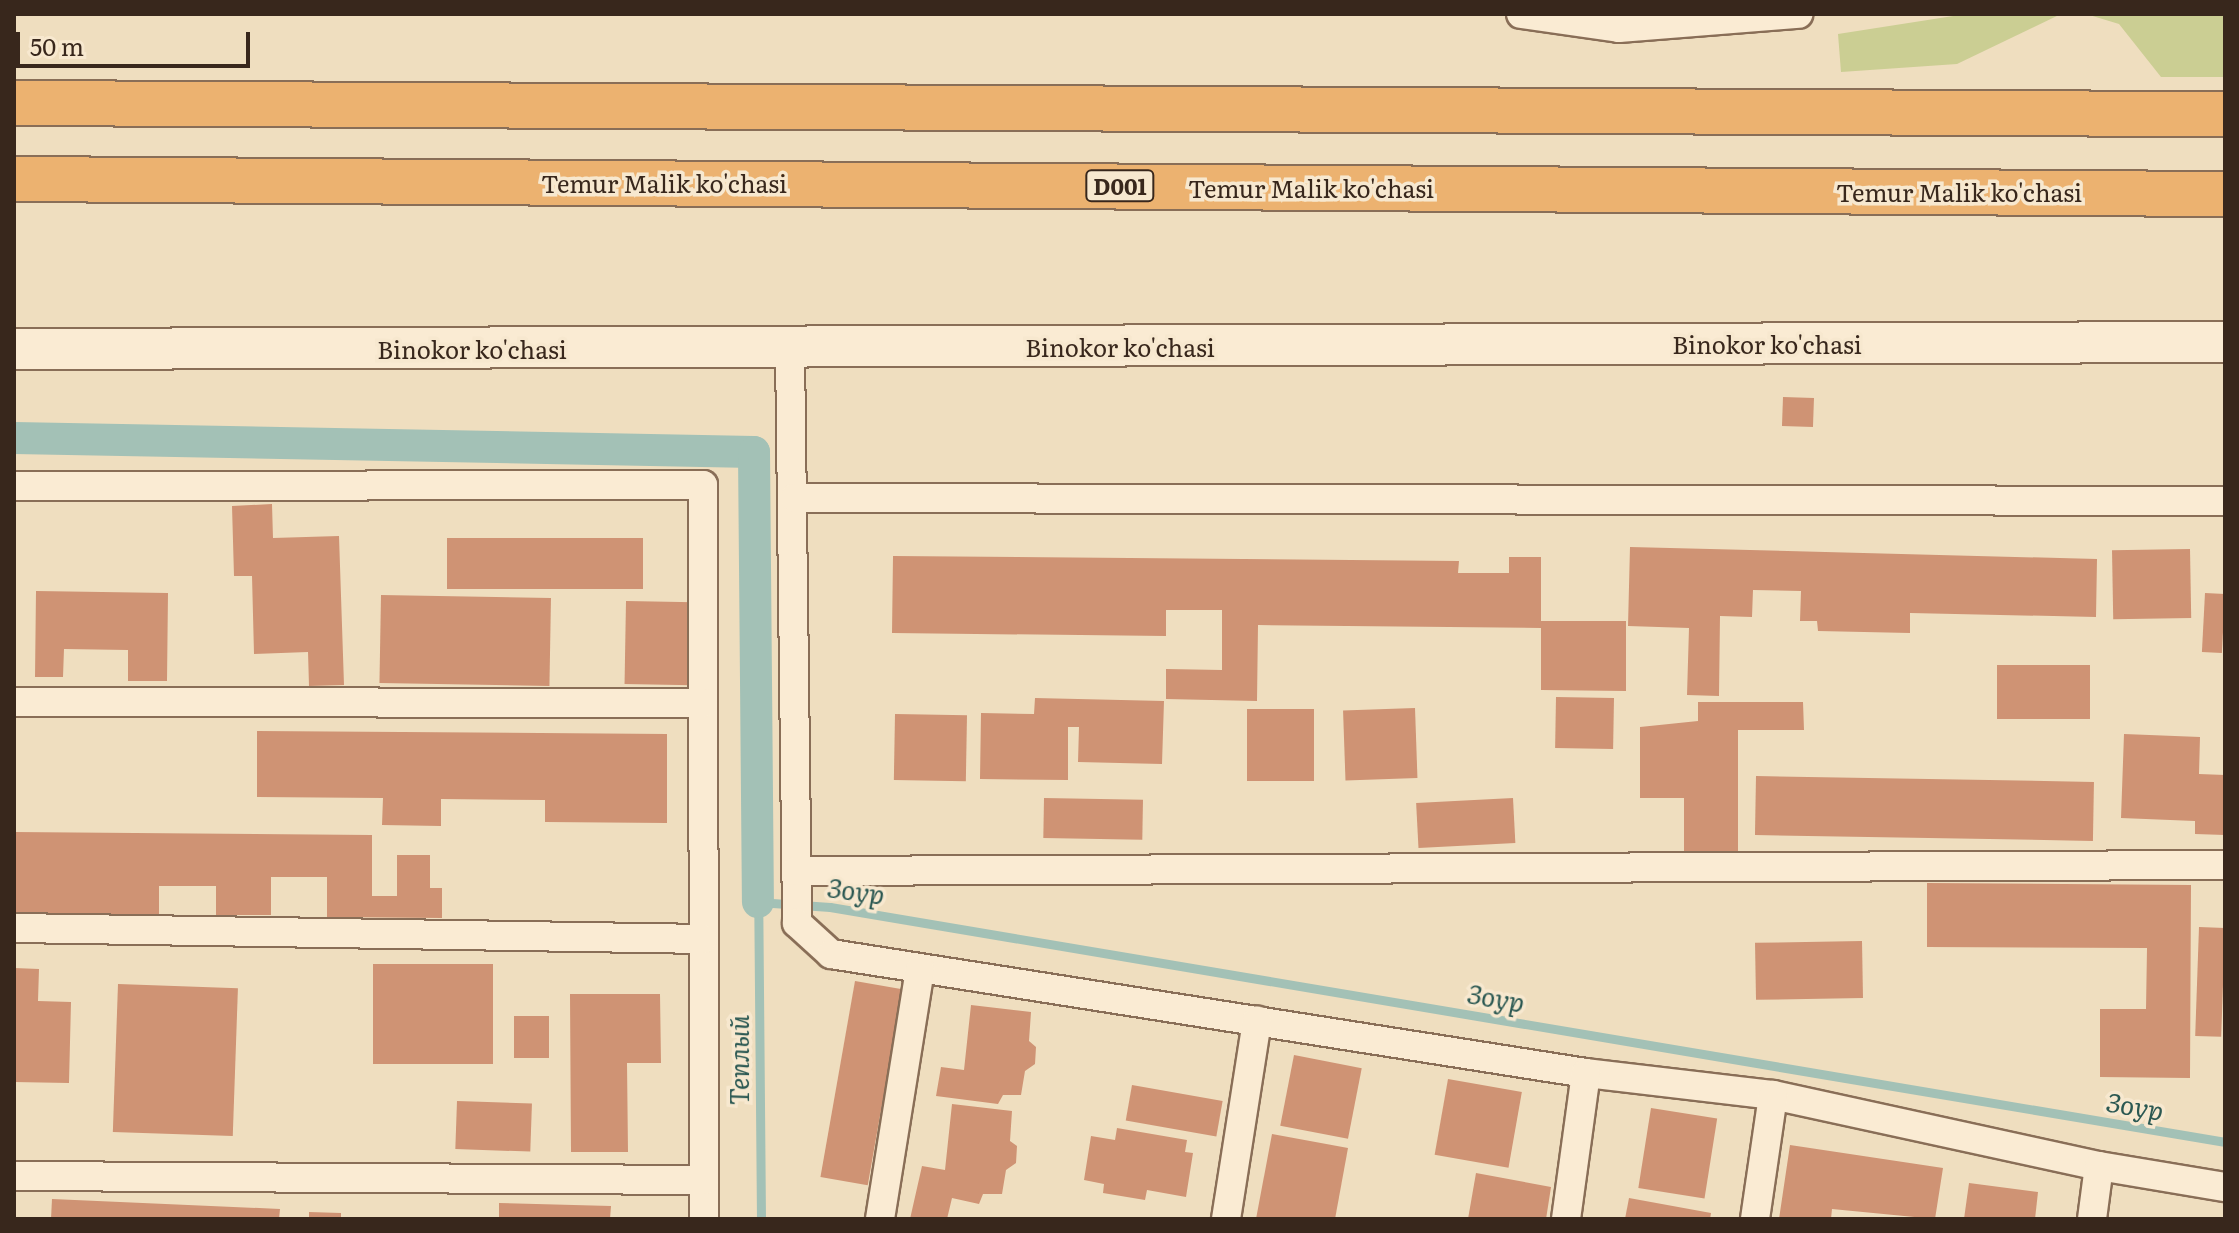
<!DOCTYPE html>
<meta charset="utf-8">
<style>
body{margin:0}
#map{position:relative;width:2239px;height:1233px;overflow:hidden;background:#efdebf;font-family:Literata,serif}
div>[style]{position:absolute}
.green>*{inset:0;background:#cbce93}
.stream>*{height:9px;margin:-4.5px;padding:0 4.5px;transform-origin:4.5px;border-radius:4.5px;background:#a3c1b6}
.canal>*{height:32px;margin:-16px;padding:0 16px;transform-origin:16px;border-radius:16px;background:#a3c1b6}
.building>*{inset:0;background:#cf9374;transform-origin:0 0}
.roads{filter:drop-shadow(2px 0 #896e57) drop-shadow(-2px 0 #896e57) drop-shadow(0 2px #896e57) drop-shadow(0 -2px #896e57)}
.minor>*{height:28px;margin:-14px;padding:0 14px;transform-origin:14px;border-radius:14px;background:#faebd3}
.secondary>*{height:40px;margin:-20px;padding:0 20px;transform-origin:20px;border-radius:20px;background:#faebd3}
.trunk>*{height:44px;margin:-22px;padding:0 22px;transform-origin:22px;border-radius:22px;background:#ecb270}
span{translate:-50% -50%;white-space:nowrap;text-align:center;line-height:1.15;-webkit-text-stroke:7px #f7e8cf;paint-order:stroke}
.shield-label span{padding:2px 6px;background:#f7e8cf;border:2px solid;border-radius:6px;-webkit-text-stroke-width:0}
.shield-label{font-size:22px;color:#38271c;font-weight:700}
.street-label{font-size:24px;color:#38271c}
.water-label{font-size:26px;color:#2b5852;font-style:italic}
.frame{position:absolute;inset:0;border:16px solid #38271c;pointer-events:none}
.scale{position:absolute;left:16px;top:32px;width:234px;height:36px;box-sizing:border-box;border:4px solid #38271c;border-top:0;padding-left:10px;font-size:24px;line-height:28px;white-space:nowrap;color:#38271c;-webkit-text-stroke:6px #f7e8cf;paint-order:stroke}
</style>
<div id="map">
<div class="green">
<div style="clip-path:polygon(1966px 14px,2061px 14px,1957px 64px,1841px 72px,1838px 34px)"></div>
<div style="clip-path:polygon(2086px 14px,2225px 14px,2225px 77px,2161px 77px,2119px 24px)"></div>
</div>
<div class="stream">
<div style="left:761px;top:1219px;width:317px;rotate:-90.5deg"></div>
<div style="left:758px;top:902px;width:72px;rotate:4deg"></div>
<div style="left:830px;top:907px;width:1415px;rotate:9.56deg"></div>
</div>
<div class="canal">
<div style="left:14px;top:438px;width:740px;rotate:1.08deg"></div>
<div style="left:754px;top:452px;width:450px;rotate:89.5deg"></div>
</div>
<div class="building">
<div style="left:1783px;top:397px;width:31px;height:29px;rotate:2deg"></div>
<div style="clip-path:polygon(272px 504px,273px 538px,339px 536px,344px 685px,309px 686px,308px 652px,254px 654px,252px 576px,234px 576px,232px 506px)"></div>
<div style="left:447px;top:538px;width:196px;height:51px"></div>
<div style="clip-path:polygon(1630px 547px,2097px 559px,2096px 617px,1910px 613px,1910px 633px,1818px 631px,1817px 621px,1800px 621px,1801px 591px,1753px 590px,1752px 617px,1720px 616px,1719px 696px,1687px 695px,1689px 628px,1628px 626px)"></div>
<div style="left:2190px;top:549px;width:69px;height:78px;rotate:89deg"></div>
<div style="clip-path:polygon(893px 556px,1459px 561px,1458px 573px,1509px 573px,1509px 557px,1541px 557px,1541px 621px,1626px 621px,1626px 691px,1541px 690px,1541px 628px,1258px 625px,1257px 701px,1166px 699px,1166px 669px,1222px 670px,1222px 610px,1166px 610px,1166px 636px,892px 633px)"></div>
<div style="clip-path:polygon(36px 591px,168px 593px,167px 681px,128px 681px,128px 650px,64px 649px,63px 677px,35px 677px)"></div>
<div style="left:2205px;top:593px;width:20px;height:59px;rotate:3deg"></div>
<div style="left:381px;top:595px;width:170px;height:88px;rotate:1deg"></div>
<div style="left:626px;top:601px;width:68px;height:83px;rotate:1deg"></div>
<div style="left:2090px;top:665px;width:54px;height:93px;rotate:90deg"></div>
<div style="left:1556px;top:697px;width:58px;height:51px;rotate:1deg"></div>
<div style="clip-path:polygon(1035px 698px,1164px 701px,1162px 764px,1078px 762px,1079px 727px,1068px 727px,1068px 780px,980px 779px,981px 713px,1034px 714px)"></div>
<div style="clip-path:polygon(1698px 702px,1803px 702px,1804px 730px,1738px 730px,1738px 851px,1684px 851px,1684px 798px,1640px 798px,1640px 727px,1698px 721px)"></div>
<div style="left:1415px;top:708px;width:70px;height:72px;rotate:88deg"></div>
<div style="left:1247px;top:709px;width:67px;height:72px"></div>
<div style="left:895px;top:714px;width:72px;height:66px;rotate:1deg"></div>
<div style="clip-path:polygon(257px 731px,667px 734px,667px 823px,545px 822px,545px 800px,441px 799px,441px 826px,382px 825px,383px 798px,257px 797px)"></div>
<div style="clip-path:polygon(2124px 734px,2200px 737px,2199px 774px,2225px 775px,2225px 835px,2195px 834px,2195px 821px,2121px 818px)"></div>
<div style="left:1756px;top:776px;width:338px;height:59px;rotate:1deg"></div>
<div style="left:1044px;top:798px;width:99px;height:40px;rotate:1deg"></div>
<div style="left:1513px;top:798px;width:45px;height:97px;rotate:87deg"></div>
<div style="clip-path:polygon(14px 832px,372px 835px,372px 896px,397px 896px,397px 855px,430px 855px,430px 888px,442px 888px,442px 918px,327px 917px,327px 877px,271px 877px,271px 915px,216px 915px,216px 886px,159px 886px,159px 920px,14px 919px)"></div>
<div style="clip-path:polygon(1927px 883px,2191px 885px,2190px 1078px,2100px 1077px,2100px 1009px,2146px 1009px,2147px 948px,1927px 947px)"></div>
<div style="left:2199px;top:927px;width:26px;height:109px;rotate:2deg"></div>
<div style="left:1862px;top:941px;width:57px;height:107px;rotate:89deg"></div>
<div style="left:373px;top:964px;width:120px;height:100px"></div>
<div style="clip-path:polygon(14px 968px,39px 969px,38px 1001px,71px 1002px,69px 1083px,14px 1082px)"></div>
<div style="left:855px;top:981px;width:48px;height:199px;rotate:10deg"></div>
<div style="left:118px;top:984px;width:120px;height:148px;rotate:2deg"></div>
<div style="clip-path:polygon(570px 994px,660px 994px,661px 1063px,627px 1063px,628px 1152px,571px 1152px)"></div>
<div style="clip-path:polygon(971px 1005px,1031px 1012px,1029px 1041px,1036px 1047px,1035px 1064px,1025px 1071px,1021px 1095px,1003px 1095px,998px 1104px,936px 1096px,941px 1067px,964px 1070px)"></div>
<div style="left:514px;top:1016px;width:35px;height:42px"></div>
<div style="left:1294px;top:1055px;width:69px;height:72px;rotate:11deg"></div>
<div style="left:1448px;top:1079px;width:75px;height:77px;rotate:10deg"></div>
<div style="left:1132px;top:1085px;width:92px;height:36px;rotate:10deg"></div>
<div style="left:457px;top:1101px;width:75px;height:48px;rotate:2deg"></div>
<div style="clip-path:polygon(952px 1104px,1012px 1111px,1010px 1141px,1017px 1146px,1016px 1163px,1006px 1170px,1002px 1194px,983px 1194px,979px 1204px,952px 1198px,947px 1219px,910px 1219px,922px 1166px,945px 1170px)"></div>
<div style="left:1651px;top:1108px;width:67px;height:81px;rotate:9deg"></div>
<div style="clip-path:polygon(1117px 1128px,1187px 1140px,1185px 1152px,1193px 1153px,1186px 1197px,1147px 1190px,1145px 1200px,1103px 1193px,1104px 1184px,1084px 1180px,1091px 1136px,1115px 1140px)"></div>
<div style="clip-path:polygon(1272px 1134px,1348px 1148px,1335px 1219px,1256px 1219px)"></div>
<div style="clip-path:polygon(1790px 1145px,1943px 1168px,1935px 1219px,1832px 1209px,1831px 1219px,1779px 1219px)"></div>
<div style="clip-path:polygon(1476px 1173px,1551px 1187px,1546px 1219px,1468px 1219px)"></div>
<div style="clip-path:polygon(1969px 1183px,2038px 1192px,2035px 1219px,1964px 1219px)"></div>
<div style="clip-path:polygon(1629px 1198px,1711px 1213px,1710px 1219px,1625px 1219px)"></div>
<div style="clip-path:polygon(52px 1199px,280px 1209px,279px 1219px,51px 1219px)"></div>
<div style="clip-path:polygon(499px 1203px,611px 1206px,610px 1219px,499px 1219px)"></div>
<div style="clip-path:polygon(309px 1212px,341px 1213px,341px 1219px,309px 1219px)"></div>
</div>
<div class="roads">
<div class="minor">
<div style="left:1521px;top:14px;width:99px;rotate:8.1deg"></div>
<div style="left:1619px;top:28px;width:180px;rotate:-4.5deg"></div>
<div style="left:790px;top:348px;width:575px;rotate:89.3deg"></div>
<div style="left:797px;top:923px;width:46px;rotate:42.4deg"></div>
<div style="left:831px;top:954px;width:764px;rotate:8.96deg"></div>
<div style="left:1586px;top:1073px;width:188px;rotate:6.7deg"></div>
<div style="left:1773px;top:1095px;width:334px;rotate:12.3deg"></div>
<div style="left:2099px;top:1166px;width:128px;rotate:9.5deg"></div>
<div style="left:14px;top:486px;width:689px;rotate:-0.08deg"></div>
<div style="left:703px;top:485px;width:734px;rotate:89.92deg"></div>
<div style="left:795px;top:498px;width:1430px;rotate:0.12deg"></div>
<div style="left:14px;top:702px;width:689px;rotate:0.08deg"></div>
<div style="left:796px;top:871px;width:1429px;rotate:-0.24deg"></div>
<div style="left:14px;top:928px;width:689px;rotate:0.91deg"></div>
<div style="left:14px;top:1176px;width:690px;rotate:0.33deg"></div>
<div style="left:880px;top:1219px;width:253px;rotate:-80.9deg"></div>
<div style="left:1226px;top:1219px;width:201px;rotate:-81.1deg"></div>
<div style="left:1566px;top:1219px;width:147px;rotate:-82.2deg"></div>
<div style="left:1755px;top:1219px;width:125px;rotate:-81.7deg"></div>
<div style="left:2092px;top:1219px;width:53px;rotate:-82.5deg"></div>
</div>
<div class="secondary">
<div style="left:14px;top:349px;width:2211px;rotate:-0.18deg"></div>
</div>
<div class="trunk">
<div style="left:14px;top:103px;width:2211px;rotate:0.29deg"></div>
<div style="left:14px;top:179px;width:2211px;rotate:0.39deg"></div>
</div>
</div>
<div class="shield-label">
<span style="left:1120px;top:186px">D001</span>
</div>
<div class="street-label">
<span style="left:664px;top:183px">Temur Malik ko'chasi</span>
<span style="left:1311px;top:188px">Temur Malik ko'chasi</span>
<span style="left:1959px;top:192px">Temur Malik ko'chasi</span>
<span style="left:1767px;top:344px">Binokor ko'chasi</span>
<span style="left:1120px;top:347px">Binokor ko'chasi</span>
<span style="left:472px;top:349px">Binokor ko'chasi</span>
</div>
<div class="water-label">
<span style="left:856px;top:890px;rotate:8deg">Зоур</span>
<span style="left:1496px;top:997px;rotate:10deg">Зоур</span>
<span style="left:738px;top:1060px;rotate:-90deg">Теплый</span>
<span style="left:2135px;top:1105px;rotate:10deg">Зоур</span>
</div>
<div class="frame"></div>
<div class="scale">50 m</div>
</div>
